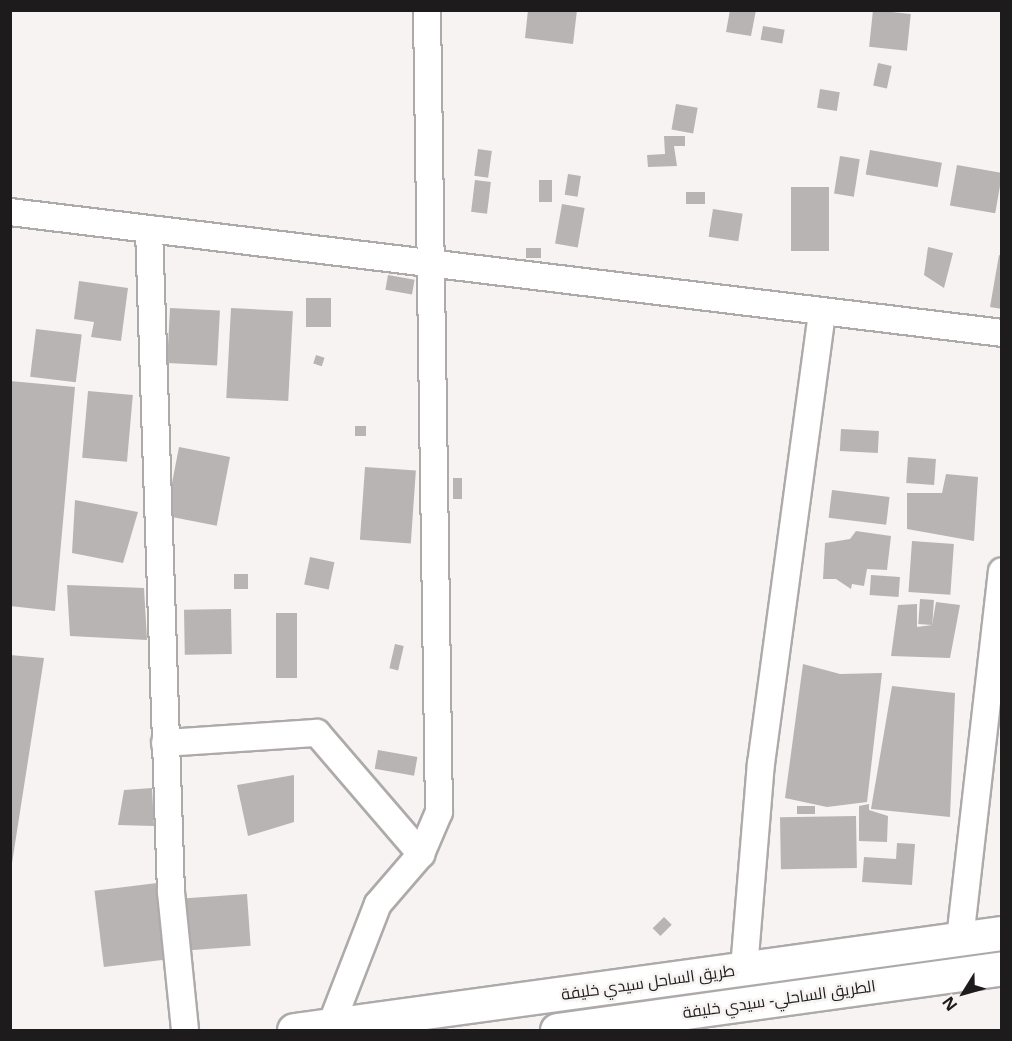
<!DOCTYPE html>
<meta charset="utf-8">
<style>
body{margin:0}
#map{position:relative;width:1012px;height:1041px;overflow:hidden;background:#f7f3f3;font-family:"Open Sans",Cairo,sans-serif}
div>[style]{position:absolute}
.building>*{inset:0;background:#b8b4b4;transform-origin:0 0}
.roads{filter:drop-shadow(2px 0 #aeaaaa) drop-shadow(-2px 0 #aeaaaa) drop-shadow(0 2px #aeaaaa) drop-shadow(0 -2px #aeaaaa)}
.minor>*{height:26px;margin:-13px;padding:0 13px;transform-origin:13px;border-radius:13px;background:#fff}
.highway>*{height:33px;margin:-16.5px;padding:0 16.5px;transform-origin:16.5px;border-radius:16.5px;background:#fff}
span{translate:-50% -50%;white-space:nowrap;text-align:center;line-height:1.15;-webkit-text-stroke:5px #f7f3f3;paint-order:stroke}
.street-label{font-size:16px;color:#1d1b1b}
.frame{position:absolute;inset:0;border:12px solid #1d1b1b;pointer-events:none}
.north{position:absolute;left:934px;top:963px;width:60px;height:60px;-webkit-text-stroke:4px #f7f3f3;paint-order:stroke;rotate:233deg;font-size:16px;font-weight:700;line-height:24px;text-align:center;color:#1d1b1b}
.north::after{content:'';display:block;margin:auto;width:21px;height:27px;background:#1d1b1b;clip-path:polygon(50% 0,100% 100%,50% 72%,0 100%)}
</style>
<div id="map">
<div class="building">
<div style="clip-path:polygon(528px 10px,577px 10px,573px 44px,525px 38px)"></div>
<div style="clip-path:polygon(730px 10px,756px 10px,751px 36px,726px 32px)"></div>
<div style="left:873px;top:10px;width:38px;height:37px;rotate:6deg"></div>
<div style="left:763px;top:26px;width:22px;height:14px;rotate:10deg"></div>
<div style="left:878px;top:63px;width:14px;height:23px;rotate:12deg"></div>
<div style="left:820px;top:89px;width:20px;height:19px;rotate:9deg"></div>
<div style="left:676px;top:104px;width:22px;height:26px;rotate:10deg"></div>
<div style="clip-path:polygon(664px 136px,685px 136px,685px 146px,674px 146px,677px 166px,648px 167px,647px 155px,665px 154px)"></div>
<div style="left:478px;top:149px;width:14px;height:27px;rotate:8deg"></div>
<div style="left:870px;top:150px;width:73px;height:25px;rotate:10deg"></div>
<div style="left:840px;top:156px;width:20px;height:38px;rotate:9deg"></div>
<div style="left:957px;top:165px;width:46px;height:41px;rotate:10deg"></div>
<div style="left:568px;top:174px;width:13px;height:21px;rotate:9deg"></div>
<div style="left:475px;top:180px;width:16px;height:32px;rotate:7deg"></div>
<div style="left:552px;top:180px;width:22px;height:13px;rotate:90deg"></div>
<div style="left:791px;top:187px;width:38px;height:64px"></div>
<div style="left:705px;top:192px;width:12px;height:19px;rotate:90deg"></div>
<div style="left:562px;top:204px;width:23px;height:40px;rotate:10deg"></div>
<div style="left:713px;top:209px;width:30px;height:28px;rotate:9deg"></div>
<div style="clip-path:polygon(928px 247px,953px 253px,944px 288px,924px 275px)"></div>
<div style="left:526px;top:248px;width:15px;height:10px"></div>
<div style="clip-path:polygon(999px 255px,1002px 256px,1002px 309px,990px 307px)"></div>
<div style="left:388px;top:275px;width:27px;height:15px;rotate:10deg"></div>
<div style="clip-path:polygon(79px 281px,128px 288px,121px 341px,91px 337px,94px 322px,74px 319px)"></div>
<div style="left:306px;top:298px;width:25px;height:29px"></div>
<div style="left:170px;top:308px;width:50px;height:55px;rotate:3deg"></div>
<div style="left:231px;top:308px;width:62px;height:90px;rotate:3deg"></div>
<div style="left:36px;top:329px;width:46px;height:48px;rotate:7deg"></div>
<div style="left:316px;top:355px;width:9px;height:9px;rotate:18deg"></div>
<div style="clip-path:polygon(10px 381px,75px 387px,55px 611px,10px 606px)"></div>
<div style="left:88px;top:391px;width:45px;height:67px;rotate:5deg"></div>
<div style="left:355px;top:426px;width:11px;height:10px"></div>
<div style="left:841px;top:429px;width:38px;height:22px;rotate:3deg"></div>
<div style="left:179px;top:447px;width:52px;height:70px;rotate:11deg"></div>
<div style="left:908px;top:457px;width:28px;height:26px;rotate:4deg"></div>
<div style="left:365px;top:467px;width:51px;height:73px;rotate:4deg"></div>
<div style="clip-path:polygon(946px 474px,978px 477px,974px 541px,907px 529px,907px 493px,942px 493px)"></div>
<div style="left:453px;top:478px;width:9px;height:21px"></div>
<div style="left:832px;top:490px;width:58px;height:28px;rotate:7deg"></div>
<div style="clip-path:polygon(75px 500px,138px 512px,123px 563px,72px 553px)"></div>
<div style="clip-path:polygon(856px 531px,891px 536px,887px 570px,867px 569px,864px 586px,852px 584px,851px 589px,836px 579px,823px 579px,825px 543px,850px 539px)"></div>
<div style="left:912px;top:541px;width:42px;height:51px;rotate:4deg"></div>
<div style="left:310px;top:557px;width:25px;height:28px;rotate:12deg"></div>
<div style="left:234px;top:574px;width:14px;height:15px"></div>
<div style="left:871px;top:575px;width:29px;height:20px;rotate:4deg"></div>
<div style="clip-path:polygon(67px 585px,144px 588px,147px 640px,70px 636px)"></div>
<div style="left:920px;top:599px;width:14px;height:25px;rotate:4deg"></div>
<div style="clip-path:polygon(936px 602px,960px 605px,950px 658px,891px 656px,898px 605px,917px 604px,917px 627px,932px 625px)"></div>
<div style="left:231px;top:609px;width:45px;height:47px;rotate:89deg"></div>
<div style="left:276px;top:613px;width:21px;height:65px"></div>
<div style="left:395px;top:644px;width:9px;height:25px;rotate:13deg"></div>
<div style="clip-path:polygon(10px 655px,44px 658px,12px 863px,10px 863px)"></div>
<div style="clip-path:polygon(803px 664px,840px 674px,882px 673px,867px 802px,827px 807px,785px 798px)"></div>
<div style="clip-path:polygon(892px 686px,955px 693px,950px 817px,871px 809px)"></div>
<div style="left:378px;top:750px;width:40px;height:19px;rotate:10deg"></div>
<div style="clip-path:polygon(294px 775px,294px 822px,248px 836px,237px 785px)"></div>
<div style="clip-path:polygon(152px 788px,154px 826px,118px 825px,124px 790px)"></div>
<div style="clip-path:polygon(869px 804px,869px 810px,888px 816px,887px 842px,859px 841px,859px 806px)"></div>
<div style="left:797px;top:806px;width:18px;height:8px"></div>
<div style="left:856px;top:816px;width:52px;height:76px;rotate:89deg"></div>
<div style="clip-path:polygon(897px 843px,915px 844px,912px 885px,862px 882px,864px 857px,896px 859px)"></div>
<div style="left:157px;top:883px;width:77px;height:63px;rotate:83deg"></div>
<div style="left:247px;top:894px;width:52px;height:61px;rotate:86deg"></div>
<div style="left:664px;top:917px;width:11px;height:16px;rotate:45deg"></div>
</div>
<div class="roads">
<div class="minor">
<div style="left:10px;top:212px;width:999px;rotate:6.95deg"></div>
<div style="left:149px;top:229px;width:663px;rotate:88.1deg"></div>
<div style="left:171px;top:892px;width:139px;rotate:84.2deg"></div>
<div style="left:165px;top:743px;width:152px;rotate:-3.8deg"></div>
<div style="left:317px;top:733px;width:160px;rotate:49.3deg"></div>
<div style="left:960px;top:939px;width:370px;rotate:-83.5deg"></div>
<div style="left:744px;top:969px;width:206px;rotate:-85.3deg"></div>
<div style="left:761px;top:764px;width:456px;rotate:-82.3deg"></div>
<div style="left:331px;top:1025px;width:130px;rotate:-68.8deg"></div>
<div style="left:378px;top:904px;width:66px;rotate:-49.3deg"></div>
<div style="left:421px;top:854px;width:46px;rotate:-66.8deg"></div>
<div style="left:439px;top:812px;width:802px;rotate:-90.86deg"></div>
</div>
<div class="highway">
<div style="left:294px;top:1030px;width:715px;rotate:-7.8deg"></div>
<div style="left:557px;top:1030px;width:449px;rotate:-7.9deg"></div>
</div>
</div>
<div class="street-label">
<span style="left:648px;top:982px;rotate:-8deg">طريق الساحل سيدي خليفة</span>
<span style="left:779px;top:999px;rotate:-8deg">الطريق الساحلي- سيدي خليفة</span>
</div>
<div class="frame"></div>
<div class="north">N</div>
</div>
